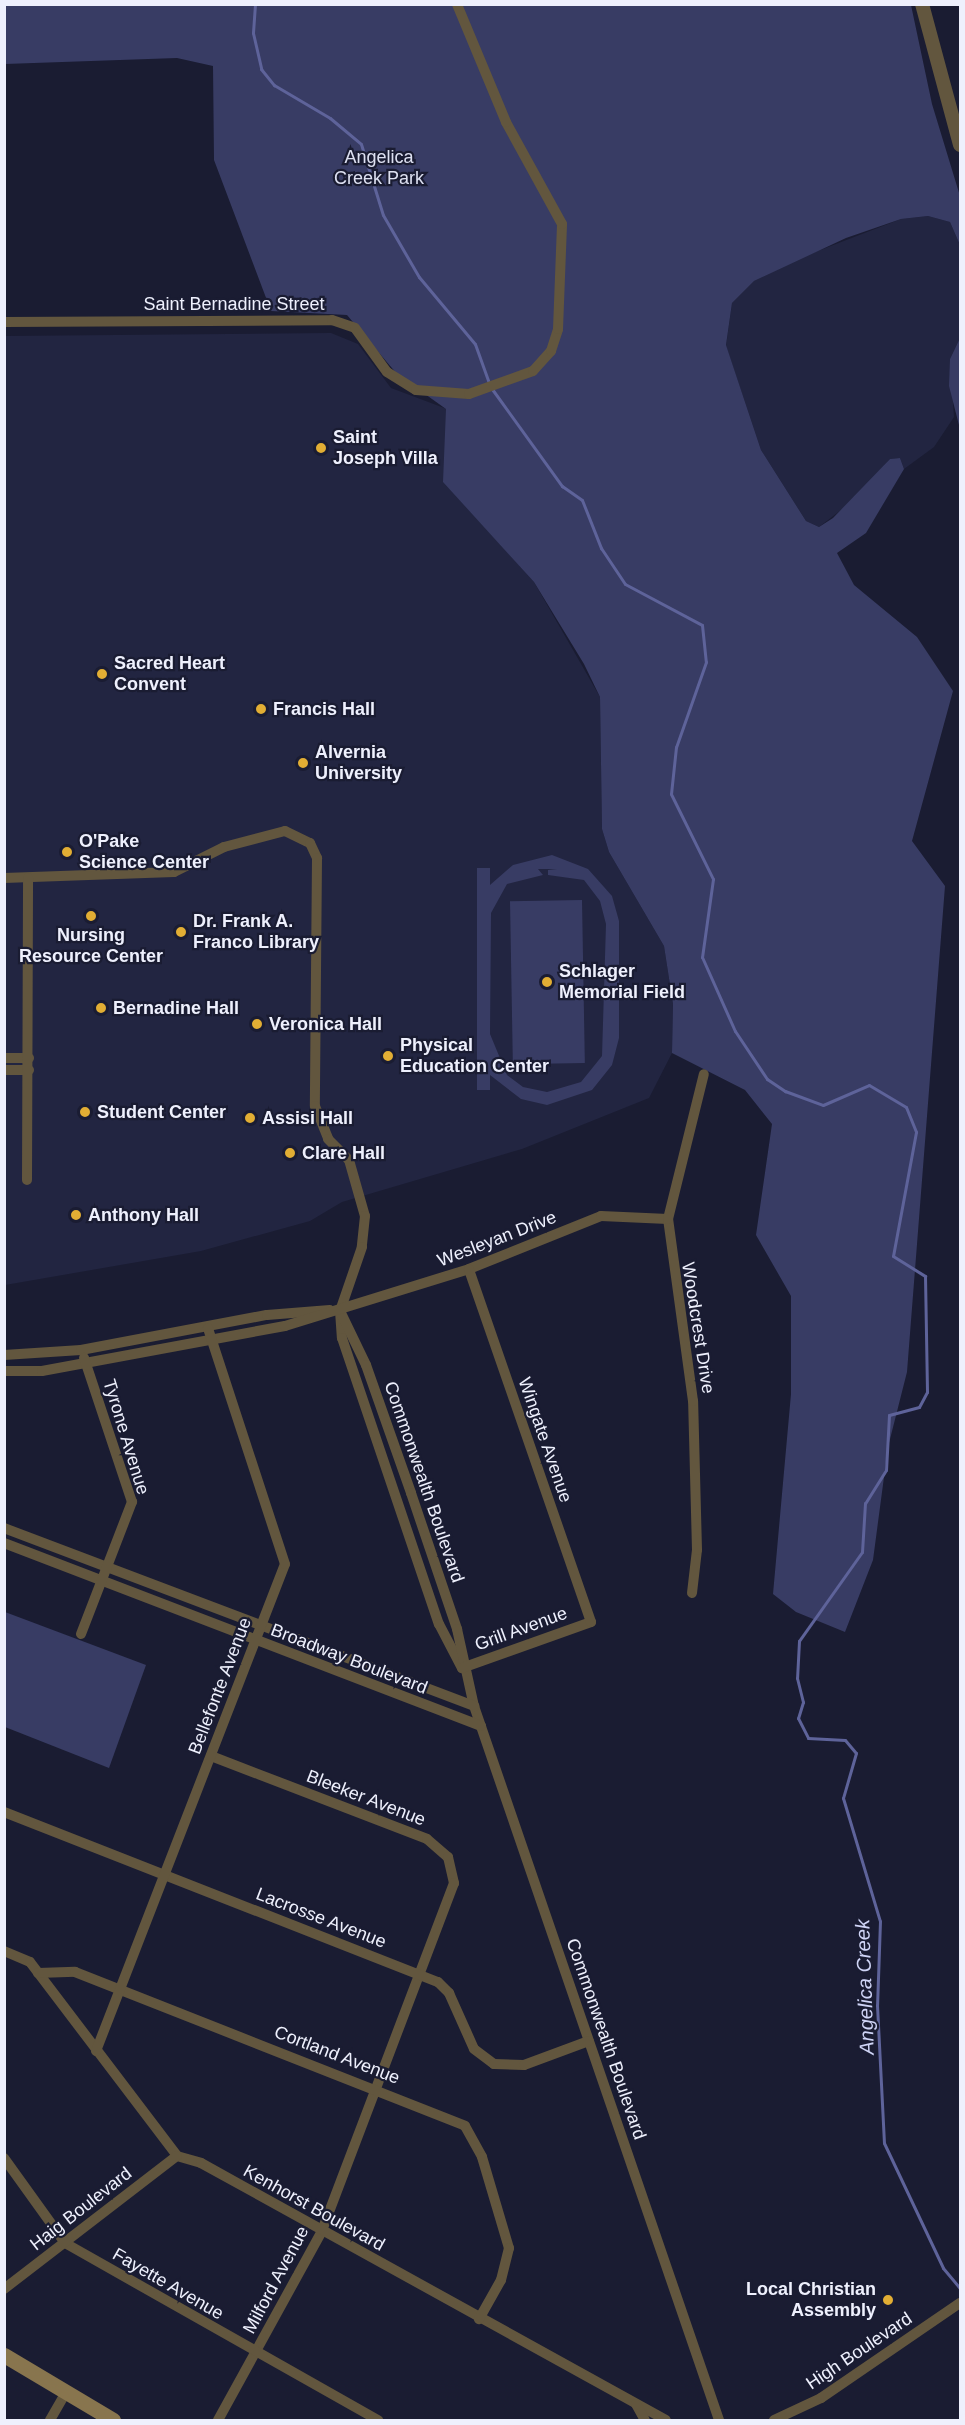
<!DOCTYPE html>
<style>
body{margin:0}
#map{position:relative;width:965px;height:2425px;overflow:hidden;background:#1a1c32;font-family:Arial,sans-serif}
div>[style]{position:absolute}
.built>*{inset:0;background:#222541}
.green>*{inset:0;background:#383c64;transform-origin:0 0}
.stream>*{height:3px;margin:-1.5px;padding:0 1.5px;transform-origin:1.5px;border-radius:1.5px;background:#5e639a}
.minor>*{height:10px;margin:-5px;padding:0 5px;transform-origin:5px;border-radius:5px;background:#62563e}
.tertiary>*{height:14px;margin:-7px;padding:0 7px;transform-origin:7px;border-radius:7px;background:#62563e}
.secondary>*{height:15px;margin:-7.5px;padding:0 7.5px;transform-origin:7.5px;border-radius:7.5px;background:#88754e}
.dots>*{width:16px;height:16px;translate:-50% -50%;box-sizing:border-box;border:3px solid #1a1c32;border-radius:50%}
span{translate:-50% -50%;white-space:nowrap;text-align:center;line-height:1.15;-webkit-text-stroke:4.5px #1a1c32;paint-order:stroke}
.park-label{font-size:18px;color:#dde0f1}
.street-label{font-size:18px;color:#eef0fd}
.poi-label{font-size:18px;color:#eef0fd;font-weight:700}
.left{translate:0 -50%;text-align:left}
.right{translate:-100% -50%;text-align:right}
.water-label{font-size:20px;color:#cfd4f6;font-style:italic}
.frame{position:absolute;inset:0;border:6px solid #eef0fd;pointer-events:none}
</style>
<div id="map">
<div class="built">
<div style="clip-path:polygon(928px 216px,950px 222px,960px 245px,960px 338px,950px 359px,954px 417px,934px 447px,904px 469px,900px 458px,890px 459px,854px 500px,819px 527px,806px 521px,761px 450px,726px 346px,732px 303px,754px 281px,797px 259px,901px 219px)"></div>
<div style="clip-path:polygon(331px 333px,358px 344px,391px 388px,447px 409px,444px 482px,534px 582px,600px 697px,602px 829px,609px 852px,664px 946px,673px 1004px,672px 1053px,649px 1098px,522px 1149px,342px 1202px,310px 1221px,201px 1251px,5px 1285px,5px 336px)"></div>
</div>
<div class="green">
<div style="clip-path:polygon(5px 5px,911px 5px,932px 104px,960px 196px,960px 245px,950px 222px,928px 216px,901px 219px,846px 238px,754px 281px,732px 303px,726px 345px,761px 450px,806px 521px,819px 527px,833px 518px,890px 459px,900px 458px,904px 469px,866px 533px,837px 553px,854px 585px,917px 637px,953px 691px,912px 841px,945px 886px,907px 1372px,888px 1447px,873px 1560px,845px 1632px,796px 1612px,773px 1594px,791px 1394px,791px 1296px,756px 1235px,772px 1124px,745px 1090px,672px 1053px,673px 1004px,664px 946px,609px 852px,602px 829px,600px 697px,584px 664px,534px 582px,443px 482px,446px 409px,397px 374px,347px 315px,271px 311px,214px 160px,213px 66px,177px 58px,5px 64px)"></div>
<div style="clip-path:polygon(960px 338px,960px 429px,949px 386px,950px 359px)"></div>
<div style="clip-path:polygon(evenodd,552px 855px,588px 869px,612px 896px,619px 921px,619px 1038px,612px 1065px,592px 1090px,547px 1105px,521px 1099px,490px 1075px,490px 1090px,477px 1090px,477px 868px,490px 868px,490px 885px,513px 865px,552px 855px,538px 869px,557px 869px,548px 870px,548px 875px,584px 880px,600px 901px,606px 924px,602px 1056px,581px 1082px,547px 1092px,523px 1087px,507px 1075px,490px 1034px,491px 913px,507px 884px,543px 875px,538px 869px)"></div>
<div style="left:582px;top:900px;width:163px;height:72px;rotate:89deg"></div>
<div style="clip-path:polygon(5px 1612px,146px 1665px,109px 1768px,5px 1727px)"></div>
</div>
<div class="stream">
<div style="left:255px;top:4px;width:29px;rotate:94deg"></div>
<div style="left:253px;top:33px;width:37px;rotate:77deg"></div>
<div style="left:261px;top:69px;width:21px;rotate:51deg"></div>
<div style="left:274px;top:85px;width:65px;rotate:30.5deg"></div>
<div style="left:330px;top:118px;width:40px;rotate:40deg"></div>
<div style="left:361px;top:144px;width:74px;rotate:72.8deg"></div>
<div style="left:383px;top:215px;width:72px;rotate:59.9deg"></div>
<div style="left:419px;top:277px;width:87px;rotate:50.1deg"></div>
<div style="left:475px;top:344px;width:41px;rotate:70.3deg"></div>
<div style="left:492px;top:389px;width:120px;rotate:54.2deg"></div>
<div style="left:562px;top:486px;width:24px;rotate:35deg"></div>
<div style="left:582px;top:500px;width:52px;rotate:68.4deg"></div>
<div style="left:601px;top:548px;width:43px;rotate:56.3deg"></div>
<div style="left:625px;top:584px;width:87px;rotate:28deg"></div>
<div style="left:702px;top:625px;width:37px;rotate:84deg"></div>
<div style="left:706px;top:662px;width:90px;rotate:109.4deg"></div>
<div style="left:676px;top:747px;width:47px;rotate:96.1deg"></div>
<div style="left:671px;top:794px;width:95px;rotate:63.7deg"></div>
<div style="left:713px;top:879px;width:79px;rotate:98deg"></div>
<div style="left:702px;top:957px;width:81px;rotate:66deg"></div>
<div style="left:735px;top:1031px;width:58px;rotate:56.3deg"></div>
<div style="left:767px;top:1079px;width:22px;rotate:34deg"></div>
<div style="left:785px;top:1091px;width:40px;rotate:20.2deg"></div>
<div style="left:823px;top:1105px;width:50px;rotate:-23.5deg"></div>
<div style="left:869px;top:1085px;width:43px;rotate:30.7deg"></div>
<div style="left:906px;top:1107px;width:27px;rotate:68deg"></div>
<div style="left:916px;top:1132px;width:126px;rotate:100.5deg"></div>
<div style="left:893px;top:1256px;width:38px;rotate:32deg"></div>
<div style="left:925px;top:1276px;width:116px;rotate:89deg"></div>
<div style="left:927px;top:1392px;width:17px;rotate:118deg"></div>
<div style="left:919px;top:1407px;width:31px;rotate:165deg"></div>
<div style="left:889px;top:1415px;width:55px;rotate:93.1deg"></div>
<div style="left:886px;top:1470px;width:39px;rotate:122deg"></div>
<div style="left:865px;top:1503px;width:49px;rotate:93.5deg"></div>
<div style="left:862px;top:1552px;width:109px;rotate:125.3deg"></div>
<div style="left:799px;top:1641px;width:37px;rotate:93deg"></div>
<div style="left:797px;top:1678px;width:25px;rotate:76deg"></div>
<div style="left:803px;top:1702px;width:17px;rotate:107deg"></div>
<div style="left:798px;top:1718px;width:22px;rotate:63deg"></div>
<div style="left:808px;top:1738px;width:37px;rotate:3deg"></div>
<div style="left:845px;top:1740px;width:17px;rotate:50deg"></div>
<div style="left:856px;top:1753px;width:47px;rotate:106.1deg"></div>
<div style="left:843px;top:1798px;width:128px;rotate:73.3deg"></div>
<div style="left:880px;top:1921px;width:84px;rotate:92deg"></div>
<div style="left:877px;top:2005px;width:138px;rotate:87.1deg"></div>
<div style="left:884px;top:2143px;width:138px;rotate:64.7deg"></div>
<div style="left:943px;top:2268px;width:26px;rotate:50deg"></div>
</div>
<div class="minor">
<div style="left:4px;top:322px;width:328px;rotate:-0.3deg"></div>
<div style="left:332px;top:320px;width:24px;rotate:19deg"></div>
<div style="left:355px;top:328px;width:54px;rotate:54deg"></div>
<div style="left:387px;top:372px;width:34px;rotate:32deg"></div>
<div style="left:416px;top:390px;width:53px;rotate:4.3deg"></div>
<div style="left:469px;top:394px;width:68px;rotate:-19.8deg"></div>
<div style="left:533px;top:371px;width:27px;rotate:-48deg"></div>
<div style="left:551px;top:351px;width:23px;rotate:-72deg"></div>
<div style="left:558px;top:329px;width:105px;rotate:-87.8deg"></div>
<div style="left:562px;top:224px;width:116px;rotate:-118.8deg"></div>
<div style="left:506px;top:122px;width:128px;rotate:-112.6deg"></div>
<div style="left:4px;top:878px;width:170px;rotate:-2deg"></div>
<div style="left:174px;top:872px;width:56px;rotate:-26.6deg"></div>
<div style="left:224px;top:847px;width:63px;rotate:-14.7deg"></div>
<div style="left:285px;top:831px;width:28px;rotate:26deg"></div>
<div style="left:310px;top:843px;width:17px;rotate:65deg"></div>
<div style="left:317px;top:858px;width:248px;rotate:90.5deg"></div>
<div style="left:315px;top:1106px;width:35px;rotate:68deg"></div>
<div style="left:328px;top:1139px;width:30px;rotate:45deg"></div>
<div style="left:349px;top:1160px;width:58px;rotate:74.1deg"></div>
<div style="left:365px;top:1216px;width:31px;rotate:96deg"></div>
<div style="left:362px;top:1247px;width:68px;rotate:109deg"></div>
<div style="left:340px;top:1311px;width:27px;rotate:86deg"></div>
<div style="left:342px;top:1338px;width:302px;rotate:71.3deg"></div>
<div style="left:439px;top:1624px;width:50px;rotate:62.4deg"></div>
<div style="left:4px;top:1058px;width:25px"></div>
<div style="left:4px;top:1070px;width:25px"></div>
<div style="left:27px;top:1180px;width:302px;rotate:-89.8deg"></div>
<div style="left:341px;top:1313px;width:58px;rotate:64.3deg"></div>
<div style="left:366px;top:1365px;width:136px;rotate:70.6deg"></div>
<div style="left:411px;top:1493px;width:144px;rotate:71.3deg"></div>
<div style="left:457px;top:1629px;width:79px;rotate:77.6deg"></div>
<div style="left:474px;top:1706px;width:755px;rotate:71.06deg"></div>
<div style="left:4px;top:1355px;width:77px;rotate:-3.7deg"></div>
<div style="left:81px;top:1350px;width:189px;rotate:-10.7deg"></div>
<div style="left:267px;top:1315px;width:63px;rotate:-4.5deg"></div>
<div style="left:4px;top:1371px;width:38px"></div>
<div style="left:42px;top:1371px;width:247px;rotate:-10.5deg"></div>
<div style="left:285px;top:1326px;width:193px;rotate:-17.2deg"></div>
<div style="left:469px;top:1269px;width:142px;rotate:-21.9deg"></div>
<div style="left:601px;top:1216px;width:67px;rotate:2.6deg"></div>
<div style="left:4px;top:1528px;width:503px;rotate:20.74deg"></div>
<div style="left:4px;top:1543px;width:511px;rotate:20.99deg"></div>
<div style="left:692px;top:1593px;width:43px;rotate:-83.4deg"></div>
<div style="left:697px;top:1550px;width:149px;rotate:-91.5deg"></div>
<div style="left:693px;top:1401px;width:184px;rotate:-97.8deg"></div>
<div style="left:668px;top:1219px;width:149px;rotate:-76.1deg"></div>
<div style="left:81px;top:1634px;width:142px;rotate:-68.9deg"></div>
<div style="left:132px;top:1502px;width:152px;rotate:-108.4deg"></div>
<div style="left:462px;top:1668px;width:137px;rotate:-19.6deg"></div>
<div style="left:591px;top:1622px;width:373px;rotate:-109.1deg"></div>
<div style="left:211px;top:1756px;width:231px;rotate:21deg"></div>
<div style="left:427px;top:1839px;width:28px;rotate:41deg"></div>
<div style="left:448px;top:1857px;width:27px;rotate:77deg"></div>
<div style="left:454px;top:1883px;width:372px;rotate:110.8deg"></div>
<div style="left:322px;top:2231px;width:216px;rotate:118.8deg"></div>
<div style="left:4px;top:1812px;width:466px;rotate:21.4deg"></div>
<div style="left:438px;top:1982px;width:16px;rotate:45deg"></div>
<div style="left:449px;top:1993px;width:61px;rotate:65.9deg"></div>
<div style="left:474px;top:2049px;width:25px;rotate:37deg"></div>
<div style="left:494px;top:2064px;width:30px;rotate:2deg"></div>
<div style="left:524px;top:2065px;width:69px;rotate:-20.3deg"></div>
<div style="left:4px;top:1951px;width:28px;rotate:23deg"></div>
<div style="left:30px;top:1962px;width:243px;rotate:52.8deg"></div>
<div style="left:177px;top:2156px;width:25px;rotate:16deg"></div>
<div style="left:201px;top:2163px;width:531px;rotate:28.93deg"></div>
<div style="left:38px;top:1973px;width:37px;rotate:-2deg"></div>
<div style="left:75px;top:1972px;width:419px;rotate:21.5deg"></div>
<div style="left:465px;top:2126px;width:35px;rotate:61deg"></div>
<div style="left:482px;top:2157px;width:95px;rotate:73.5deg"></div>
<div style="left:509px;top:2248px;width:33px;rotate:104deg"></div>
<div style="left:501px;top:2280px;width:45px;rotate:119.4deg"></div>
<div style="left:96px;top:2051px;width:522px;rotate:-68.79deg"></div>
<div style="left:285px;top:1564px;width:248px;rotate:-108.1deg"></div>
<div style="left:4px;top:2158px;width:105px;rotate:54.3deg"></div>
<div style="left:65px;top:2243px;width:360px;rotate:29.5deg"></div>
<div style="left:4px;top:2289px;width:218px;rotate:-37.6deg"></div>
<div style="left:636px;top:2404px;width:18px;rotate:61deg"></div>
<div style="left:50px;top:2420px;width:30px;rotate:-60deg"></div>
<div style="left:774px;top:2420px;width:52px;rotate:-25.1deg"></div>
<div style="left:821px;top:2398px;width:168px;rotate:-34.4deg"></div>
</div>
<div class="tertiary">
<div style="left:922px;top:4px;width:146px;rotate:74.9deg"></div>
</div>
<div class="secondary">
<div style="left:4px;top:2355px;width:127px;rotate:30.8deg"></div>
</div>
<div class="dots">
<div style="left:321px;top:448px;background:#e2ae34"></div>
<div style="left:102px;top:674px;background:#e2ae34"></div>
<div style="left:261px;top:709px;background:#e2ae34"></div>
<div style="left:303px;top:763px;background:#e2ae34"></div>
<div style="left:67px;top:852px;background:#e2ae34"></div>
<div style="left:91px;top:916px;background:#e2ae34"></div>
<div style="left:181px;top:932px;background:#e2ae34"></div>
<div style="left:547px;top:982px;background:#e2ae34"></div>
<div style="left:101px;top:1008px;background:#e2ae34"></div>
<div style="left:257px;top:1024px;background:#e2ae34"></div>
<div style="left:388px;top:1056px;background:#e2ae34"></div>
<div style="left:85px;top:1112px;background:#e2ae34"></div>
<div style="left:250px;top:1118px;background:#e2ae34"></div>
<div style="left:290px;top:1153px;background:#e2ae34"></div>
<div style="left:76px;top:1215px;background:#e2ae34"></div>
<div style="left:888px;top:2300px;background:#e2ae34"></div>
</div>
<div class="park-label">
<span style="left:379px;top:168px">Angelica<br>Creek Park</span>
</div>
<div class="street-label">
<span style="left:234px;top:304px">Saint Bernadine Street</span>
<span style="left:497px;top:1239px;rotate:-21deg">Wesleyan Drive</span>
<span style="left:698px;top:1328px;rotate:81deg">Woodcrest Drive</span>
<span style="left:126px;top:1437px;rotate:73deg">Tyrone Avenue</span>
<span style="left:545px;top:1440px;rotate:71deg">Wingate Avenue</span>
<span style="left:424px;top:1482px;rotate:71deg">Commonwealth Boulevard</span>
<span style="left:521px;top:1629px;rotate:-20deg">Grill Avenue</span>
<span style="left:349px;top:1659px;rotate:21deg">Broadway Boulevard</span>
<span style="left:220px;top:1686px;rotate:-69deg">Bellefonte Avenue</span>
<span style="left:366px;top:1798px;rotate:21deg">Bleeker Avenue</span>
<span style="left:321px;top:1918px;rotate:21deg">Lacrosse Avenue</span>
<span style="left:606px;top:2039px;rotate:71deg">Commonwealth Boulevard</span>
<span style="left:337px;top:2055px;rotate:21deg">Cortland Avenue</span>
<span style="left:314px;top:2208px;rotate:29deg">Kenhorst Boulevard</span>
<span style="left:81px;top:2209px;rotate:-38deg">Haig Boulevard</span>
<span style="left:276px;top:2280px;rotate:-62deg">Milford Avenue</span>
<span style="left:168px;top:2284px;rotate:30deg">Fayette Avenue</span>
<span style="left:859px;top:2351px;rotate:-34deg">High Boulevard</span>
</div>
<div class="poi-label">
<span class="left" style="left:333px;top:448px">Saint<br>Joseph Villa</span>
<span class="left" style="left:114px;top:674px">Sacred Heart<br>Convent</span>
<span class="left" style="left:273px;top:709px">Francis Hall</span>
<span class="left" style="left:315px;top:763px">Alvernia<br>University</span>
<span class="left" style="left:79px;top:852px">O'Pake<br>Science Center</span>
<span class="left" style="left:193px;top:932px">Dr. Frank A.<br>Franco Library</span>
<span style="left:91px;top:946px">Nursing<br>Resource Center</span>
<span class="left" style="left:559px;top:982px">Schlager<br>Memorial Field</span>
<span class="left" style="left:113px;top:1008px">Bernadine Hall</span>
<span class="left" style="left:269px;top:1024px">Veronica Hall</span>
<span class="left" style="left:400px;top:1056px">Physical<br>Education Center</span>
<span class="left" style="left:97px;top:1112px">Student Center</span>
<span class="left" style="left:262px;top:1118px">Assisi Hall</span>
<span class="left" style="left:302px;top:1153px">Clare Hall</span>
<span class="left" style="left:88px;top:1215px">Anthony Hall</span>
<span class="right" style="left:876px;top:2300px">Local Christian<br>Assembly</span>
</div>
<div class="water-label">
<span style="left:865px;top:1987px;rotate:-92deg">Angelica Creek</span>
</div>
<div class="frame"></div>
</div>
